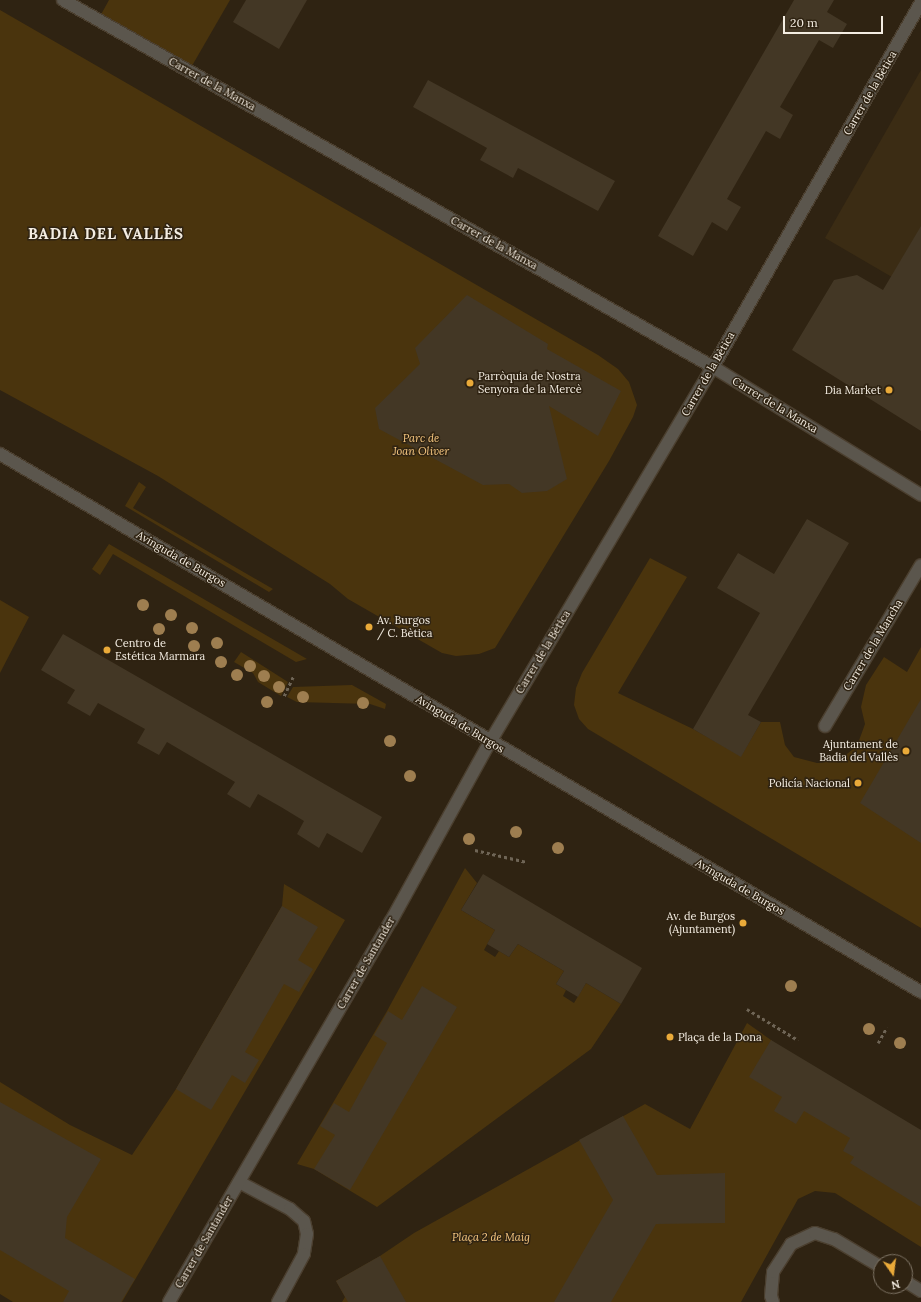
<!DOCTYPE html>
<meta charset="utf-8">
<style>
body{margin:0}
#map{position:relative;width:921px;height:1302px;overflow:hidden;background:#2f2312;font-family:Lora,serif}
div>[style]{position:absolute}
.built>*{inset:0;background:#3b2c14}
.green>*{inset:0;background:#4a340d}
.building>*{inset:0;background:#433725}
.path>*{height:2.5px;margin-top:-1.25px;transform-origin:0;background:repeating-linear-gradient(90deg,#6f6556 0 3px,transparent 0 6px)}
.roads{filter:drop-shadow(1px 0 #4b3f2f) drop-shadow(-1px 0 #4b3f2f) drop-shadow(0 1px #4b3f2f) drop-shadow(0 -1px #4b3f2f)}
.lane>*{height:12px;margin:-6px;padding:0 6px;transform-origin:6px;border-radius:6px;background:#5b564d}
.street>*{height:12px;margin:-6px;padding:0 6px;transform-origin:6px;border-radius:6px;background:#5b564d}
.trees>*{width:12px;height:12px;margin:-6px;border-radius:50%;background:#9e7e50}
.dots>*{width:11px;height:11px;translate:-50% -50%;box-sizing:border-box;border:2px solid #2f2312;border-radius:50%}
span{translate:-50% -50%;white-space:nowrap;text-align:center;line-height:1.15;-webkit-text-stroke:3px #2f2312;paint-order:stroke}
.street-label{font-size:11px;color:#f4ede2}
.poi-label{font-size:11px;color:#f4ede2}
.left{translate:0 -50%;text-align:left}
.right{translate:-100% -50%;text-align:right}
.park-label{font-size:11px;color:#f9c982;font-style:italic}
.district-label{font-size:15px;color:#f4ede2;font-weight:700;letter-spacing:1px}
.north{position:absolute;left:873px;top:1254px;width:40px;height:40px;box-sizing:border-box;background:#2f2312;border:1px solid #7e7465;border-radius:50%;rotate:166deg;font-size:11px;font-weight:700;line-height:16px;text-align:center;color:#f4ede2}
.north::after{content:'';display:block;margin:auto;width:14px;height:18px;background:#eaaa39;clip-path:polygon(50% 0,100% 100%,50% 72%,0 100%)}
.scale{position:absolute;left:783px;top:16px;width:100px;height:18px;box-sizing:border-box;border:2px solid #f4ede2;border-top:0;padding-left:5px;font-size:12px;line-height:14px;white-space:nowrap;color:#f4ede2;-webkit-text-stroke:3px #2f2312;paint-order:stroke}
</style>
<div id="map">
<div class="built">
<div style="clip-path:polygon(921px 70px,921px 294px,825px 238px)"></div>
</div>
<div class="green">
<div style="clip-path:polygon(109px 0,230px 0,189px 71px,98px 20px)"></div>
<div style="clip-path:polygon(0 10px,598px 355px,618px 369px,629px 382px,637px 405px,633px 417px,609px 461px,495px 648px,479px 654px,456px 656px,442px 653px,348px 599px,330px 584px,158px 476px,0 390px)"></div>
<div style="clip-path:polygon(139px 482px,146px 487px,133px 508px,273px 589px,269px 592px,125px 506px)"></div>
<div style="clip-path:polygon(109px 544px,307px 659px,296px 662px,113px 554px,100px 575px,92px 569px)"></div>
<div style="clip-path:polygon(650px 558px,687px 577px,618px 693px,693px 729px,741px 756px,761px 722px,780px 722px,785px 745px,794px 757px,817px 763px,838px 761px,857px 746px,865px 724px,861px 707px,866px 685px,884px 657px,907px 672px,921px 647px,921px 928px,588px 729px,579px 719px,574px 705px,576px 688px,582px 673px)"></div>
<div style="clip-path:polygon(0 600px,29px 617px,0 673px)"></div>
<div style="clip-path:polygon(241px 652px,288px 682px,281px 696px,258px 682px,253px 673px,234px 662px)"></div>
<div style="clip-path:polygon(352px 685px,386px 704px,385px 709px,370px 704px,297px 702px,287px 697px,293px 687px)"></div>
<div style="clip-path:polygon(465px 868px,477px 883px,461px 910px,495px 930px,484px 950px,495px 957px,499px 951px,509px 957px,518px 944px,564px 971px,556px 984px,566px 990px,563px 996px,574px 1003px,586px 983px,621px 1004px,591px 1049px,377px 1207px,314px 1169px,297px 1164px,387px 1011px)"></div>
<div style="clip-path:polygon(284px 884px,345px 920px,122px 1302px,13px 1302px,0 1294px,0 1082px,70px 1125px,132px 1155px,176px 1089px,282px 906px)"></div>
<div style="clip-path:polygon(747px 1023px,771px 1040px,921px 1163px,921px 1247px,835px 1193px,815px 1191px,798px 1199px,741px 1302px,342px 1302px,345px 1297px,336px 1281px,380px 1256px,414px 1233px,645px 1104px,690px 1129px)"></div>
</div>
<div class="building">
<div style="clip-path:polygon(246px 0,307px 0,279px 49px,233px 22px)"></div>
<div style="clip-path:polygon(794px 0,834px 0,827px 12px,847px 24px,833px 48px,819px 40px,780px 107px,793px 115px,780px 139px,766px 131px,727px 199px,741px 207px,727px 231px,712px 222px,693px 256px,658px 236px)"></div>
<div style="clip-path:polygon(428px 80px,615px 181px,598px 211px,518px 168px,513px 178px,480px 160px,487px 148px,413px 107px)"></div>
<div style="clip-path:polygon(921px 226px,921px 431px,792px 350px,834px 280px,857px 275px,883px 290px)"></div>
<div style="clip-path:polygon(467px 295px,548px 344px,547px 349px,621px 391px,598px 436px,549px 406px,567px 479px,547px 491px,522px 493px,509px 484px,483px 485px,379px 429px,375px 408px,420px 364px,415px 348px)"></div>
<div style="clip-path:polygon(807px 519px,849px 543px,748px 715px,761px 722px,741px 757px,693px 729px,760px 613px,717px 588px,738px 553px,774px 574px)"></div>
<div style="clip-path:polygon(63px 634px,382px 817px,362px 853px,327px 833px,319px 848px,297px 834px,304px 821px,281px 807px,258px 794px,250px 808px,227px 794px,235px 782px,167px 742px,159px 755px,137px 743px,145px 729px,98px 703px,90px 716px,67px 703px,75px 690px,41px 670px)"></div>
<div style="clip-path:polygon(921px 699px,921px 843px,860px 803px)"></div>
<div style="clip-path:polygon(483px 874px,642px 968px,621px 1004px,586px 983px,578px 997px,556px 984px,564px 971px,518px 944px,509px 957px,487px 944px,495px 930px,461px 910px)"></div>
<div style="clip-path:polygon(282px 906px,318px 927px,298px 960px,313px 969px,299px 992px,284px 984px,245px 1052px,259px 1060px,245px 1083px,232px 1075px,211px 1110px,176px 1089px)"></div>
<div style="clip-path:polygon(422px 986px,457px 1007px,350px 1190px,314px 1169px,335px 1135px,320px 1126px,334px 1103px,349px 1112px,387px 1043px,374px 1035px,388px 1011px,402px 1020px)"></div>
<div style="clip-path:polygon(771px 1040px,921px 1130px,921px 1207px,850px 1163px,854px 1157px,843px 1151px,850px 1138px,804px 1111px,796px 1124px,774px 1111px,782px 1097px,749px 1077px)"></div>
<div style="clip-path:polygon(0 1102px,101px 1159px,67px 1217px,65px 1238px,135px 1279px,121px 1302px,63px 1302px,69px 1291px,0 1250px)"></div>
<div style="clip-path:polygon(623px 1116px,657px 1175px,725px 1173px,725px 1223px,656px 1224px,611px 1302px,554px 1302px,613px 1200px,579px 1140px)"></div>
<div style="clip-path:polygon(380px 1256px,406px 1302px,348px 1302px,336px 1281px)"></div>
</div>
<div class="path">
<div style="left:284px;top:696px;width:23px;rotate:-65deg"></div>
<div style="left:475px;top:850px;width:53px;rotate:13deg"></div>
<div style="left:747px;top:1009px;width:60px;rotate:31.3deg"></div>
<div style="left:878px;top:1043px;width:18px;rotate:-61deg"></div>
</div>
<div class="roads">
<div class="lane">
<div style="left:825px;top:726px;width:187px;rotate:-59.2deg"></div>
</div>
<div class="street">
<div style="left:63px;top:0;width:746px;rotate:29.45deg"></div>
<div style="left:713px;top:367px;width:244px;rotate:31.6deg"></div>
<div style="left:0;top:454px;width:1067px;rotate:30.29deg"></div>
<div style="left:239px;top:1182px;width:58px;rotate:27.9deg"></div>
<div style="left:290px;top:1209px;width:18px;rotate:41deg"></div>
<div style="left:304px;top:1221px;width:13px;rotate:77deg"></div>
<div style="left:307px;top:1234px;width:20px;rotate:99deg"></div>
<div style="left:304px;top:1254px;width:55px;rotate:118.4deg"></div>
<div style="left:905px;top:1281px;width:19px;rotate:32deg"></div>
<div style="left:169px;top:1302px;width:441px;rotate:-59.8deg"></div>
<div style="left:391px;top:921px;width:205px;rotate:-61.1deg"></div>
<div style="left:490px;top:742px;width:436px;rotate:-59.3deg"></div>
<div style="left:713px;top:367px;width:420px;rotate:-60.3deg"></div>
<div style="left:773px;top:1302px;width:6px;rotate:-108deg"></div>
<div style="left:771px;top:1296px;width:24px;rotate:-85deg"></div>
<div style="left:773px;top:1272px;width:33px;rotate:-57deg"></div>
<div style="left:791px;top:1244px;width:26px;rotate:-25deg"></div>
<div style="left:815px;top:1233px;width:20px;rotate:18deg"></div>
<div style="left:834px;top:1239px;width:55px;rotate:30.8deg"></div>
</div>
</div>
<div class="trees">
<div style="left:143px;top:605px"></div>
<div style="left:171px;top:615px"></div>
<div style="left:192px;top:628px"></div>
<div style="left:159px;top:629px"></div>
<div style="left:217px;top:643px"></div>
<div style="left:194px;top:646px"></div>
<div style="left:221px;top:662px"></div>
<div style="left:250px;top:666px"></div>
<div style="left:237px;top:675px"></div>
<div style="left:264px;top:676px"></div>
<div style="left:279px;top:687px"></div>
<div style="left:303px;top:697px"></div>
<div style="left:267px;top:702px"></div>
<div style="left:363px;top:703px"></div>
<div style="left:390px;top:741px"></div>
<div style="left:410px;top:776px"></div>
<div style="left:516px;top:832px"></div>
<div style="left:469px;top:839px"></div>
<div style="left:558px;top:848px"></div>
<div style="left:791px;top:986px"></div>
<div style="left:869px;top:1029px"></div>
<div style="left:900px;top:1043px"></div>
</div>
<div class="dots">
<div style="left:470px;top:383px;background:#eaaa39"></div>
<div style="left:889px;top:390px;background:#eaaa39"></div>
<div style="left:369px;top:627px;background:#eaaa39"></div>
<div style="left:107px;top:650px;background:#eaaa39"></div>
<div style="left:906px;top:751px;background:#eaaa39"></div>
<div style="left:858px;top:783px;background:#eaaa39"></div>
<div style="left:743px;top:923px;background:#eaaa39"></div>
<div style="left:670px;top:1037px;background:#eaaa39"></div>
</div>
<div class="street-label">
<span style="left:212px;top:84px;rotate:29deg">Carrer de la Manxa</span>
<span style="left:870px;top:93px;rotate:-60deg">Carrer de la Bètica</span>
<span style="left:494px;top:243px;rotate:29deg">Carrer de la Manxa</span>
<span style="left:708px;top:374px;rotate:-60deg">Carrer de la Bètica</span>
<span style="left:775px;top:405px;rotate:31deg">Carrer de la Manxa</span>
<span style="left:181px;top:559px;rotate:30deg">Avinguda de Burgos</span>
<span style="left:873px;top:645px;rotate:-59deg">Carrer de la Mancha</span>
<span style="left:543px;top:652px;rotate:-59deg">Carrer de la Bètica</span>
<span style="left:460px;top:724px;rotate:31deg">Avinguda de Burgos</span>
<span style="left:740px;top:887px;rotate:30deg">Avinguda de Burgos</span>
<span style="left:366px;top:963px;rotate:-60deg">Carrer de Santander</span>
<span style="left:204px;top:1242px;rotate:-60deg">Carrer de Santander</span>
</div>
<div class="poi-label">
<span class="left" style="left:478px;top:383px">Parròquia de Nostra<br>Senyora de la Mercè</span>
<span class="right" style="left:881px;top:390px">Dia Market</span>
<span class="left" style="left:377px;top:627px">Av. Burgos<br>/ C. Bètica</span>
<span class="left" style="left:115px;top:650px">Centro de<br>Estética Marmara</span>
<span class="right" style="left:898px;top:751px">Ajuntament de<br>Badia del Vallès</span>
<span class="right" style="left:850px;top:783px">Policía Nacional</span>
<span class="right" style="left:735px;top:923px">Av. de Burgos<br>(Ajuntament)</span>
<span class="left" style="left:678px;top:1037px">Plaça de la Dona</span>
</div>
<div class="park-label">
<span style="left:421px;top:445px">Parc de<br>Joan Oliver</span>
<span style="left:491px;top:1237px">Plaça 2 de Maig</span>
</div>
<div class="district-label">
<span style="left:106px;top:234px">BADIA DEL VALLÈS</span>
</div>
<div class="north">N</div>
<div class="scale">20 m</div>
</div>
